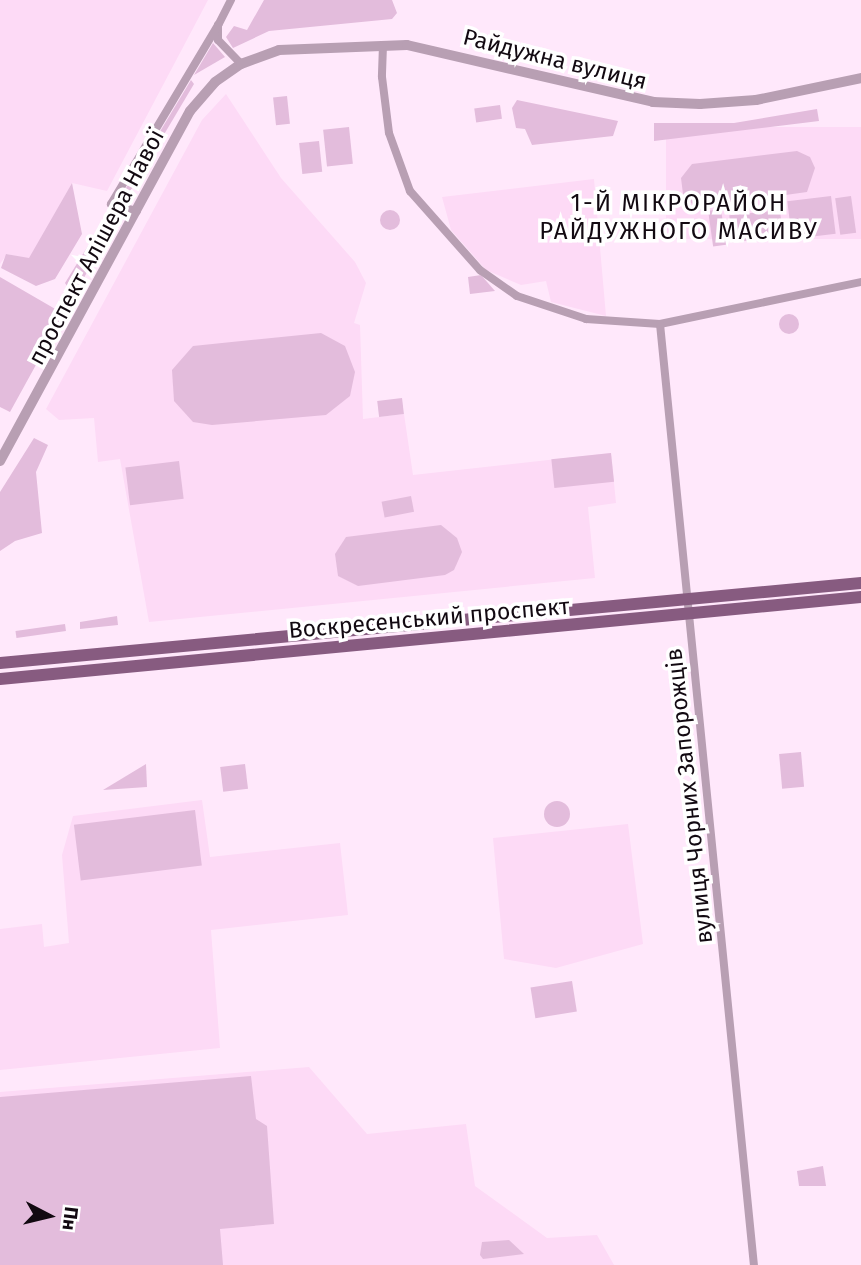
<!DOCTYPE html>
<meta charset="utf-8">
<style>
body{margin:0}
#map{position:relative;width:861px;height:1265px;overflow:hidden;background:#ffe8fb;font-family:"Fira Sans",sans-serif}
div>[style]{position:absolute}
.built>*{inset:0;background:#fddaf6;transform-origin:0 0}
.green>*{inset:0;background:#e3bcdc;transform-origin:0 0}
.round{border-radius:50%}
.minor>*{height:8px;margin:-4px;padding:0 4px;transform-origin:4px;border-radius:4px;background:#b89fb3}
.tertiary>*{height:10px;margin:-5px;padding:0 5px;transform-origin:5px;border-radius:5px;background:#b89fb3}
.primary>*{height:12px;margin:-6px;padding:0 6px;transform-origin:6px;border-radius:6px;background:#875b80}
span{translate:-50% -50%;white-space:nowrap;text-align:center;line-height:1.15;-webkit-text-stroke:7px #fff;paint-order:stroke}
.street-label{font-size:23px;color:#120911}
.neighbourhood-label{font-size:24px;color:#120911;letter-spacing:2px}
.north{position:absolute;left:14px;top:1181px;width:70px;height:70px;-webkit-text-stroke:5px #fff;paint-order:stroke;rotate:97deg;font-size:19px;font-weight:700;line-height:28px;text-align:center;color:#120911}
.north::after{content:'';display:block;margin:auto;width:24px;height:32px;background:#120911;clip-path:polygon(50% 0,100% 100%,50% 72%,0 100%)}
</style>
<div id="map">
<div class="built">
<div style="clip-path:polygon(0 0,208px 0,107px 191px,72px 183px,29px 259px,7px 254px,0 264px)"></div>
<div style="clip-path:polygon(226px 94px,281px 178px,355px 262px,366px 283px,354px 323px,360px 325px,363px 419px,404px 414px,413px 475px,611px 453px,616px 503px,588px 507px,595px 578px,149px 622px,120px 459px,98px 462px,94px 418px,59px 420px,46px 409px,202px 120px)"></div>
<div style="left:861px;top:127px;width:112px;height:195px;rotate:90deg"></div>
<div style="clip-path:polygon(594px 179px,606px 316px,551px 302px,546px 281px,521px 285px,486px 270px,451px 230px,442px 197px)"></div>
<div style="clip-path:polygon(202px 800px,210px 857px,340px 843px,348px 915px,211px 930px,220px 1048px,0 1070px,0 929px,42px 924px,44px 947px,69px 943px,62px 855px,73px 816px)"></div>
<div style="clip-path:polygon(628px 824px,643px 944px,556px 968px,504px 959px,493px 838px)"></div>
<div style="clip-path:polygon(309px 1067px,367px 1134px,466px 1124px,475px 1186px,547px 1238px,597px 1235px,614px 1265px,0 1265px,0 1092px)"></div>
</div>
<div class="green">
<div style="clip-path:polygon(264px 0,392px 0,397px 13px,392px 19px,269px 31px,233px 48px,226px 37px,234px 26px,247px 30px)"></div>
<div style="clip-path:polygon(213px 43px,225px 57px,194px 75px)"></div>
<div style="clip-path:polygon(191px 80px,194px 84px,128px 195px,126px 188px)"></div>
<div style="left:287px;top:96px;width:28px;height:14px;rotate:84deg"></div>
<div style="clip-path:polygon(517px 100px,618px 121px,613px 136px,532px 145px,525px 129px,516px 128px,512px 108px)"></div>
<div style="left:500px;top:105px;width:14px;height:26px;rotate:82deg"></div>
<div style="clip-path:polygon(817px 109px,819px 121px,654px 141px,654px 123px,734px 123px)"></div>
<div style="left:349px;top:127px;width:37px;height:26px;rotate:84deg"></div>
<div style="left:319px;top:141px;width:31px;height:20px;rotate:84deg"></div>
<div style="clip-path:polygon(797px 151px,810px 157px,815px 168px,807px 192px,705px 206px,693px 205px,683px 194px,681px 178px,692px 164px)"></div>
<div style="clip-path:polygon(72px 183px,82px 234px,55px 279px,36px 286px,1px 268px,6px 254px,29px 258px)"></div>
<div style="left:831px;top:196px;width:38px;height:44px;rotate:83deg"></div>
<div style="left:851px;top:196px;width:37px;height:16px;rotate:82deg"></div>
<div style="clip-path:polygon(115px 209px,118px 216px,10px 412px,0 407px,0 277px,57px 310px,71px 292px,65px 283px,110px 210px)"></div>
<div style="left:721px;top:209px;width:36px;height:13px;rotate:82deg"></div>
<div style="left:780px;top:210px;width:27px;height:51px;rotate:84deg"></div>
<div class="round" style="left:380px;top:210px;width:20px;height:20px"></div>
<div style="clip-path:polygon(481px 275px,495px 291px,470px 294px,468px 277px)"></div>
<div class="round" style="left:779px;top:314px;width:20px;height:20px"></div>
<div style="clip-path:polygon(321px 333px,345px 346px,355px 372px,350px 396px,326px 415px,212px 425px,193px 422px,174px 401px,172px 370px,193px 346px)"></div>
<div style="left:402px;top:398px;width:16px;height:25px;rotate:83deg"></div>
<div style="clip-path:polygon(34px 438px,48px 445px,36px 472px,42px 533px,15px 541px,0 551px,0 492px)"></div>
<div style="left:611px;top:453px;width:29px;height:60px;rotate:84deg"></div>
<div style="left:179px;top:461px;width:38px;height:54px;rotate:83deg"></div>
<div style="left:411px;top:496px;width:16px;height:30px;rotate:79deg"></div>
<div style="clip-path:polygon(441px 525px,457px 538px,462px 552px,454px 570px,445px 575px,358px 586px,338px 576px,335px 554px,346px 537px)"></div>
<div style="clip-path:polygon(117px 616px,118px 625px,80px 629px,80px 622px)"></div>
<div style="left:65px;top:624px;width:7px;height:50px;rotate:82deg"></div>
<div style="left:801px;top:752px;width:35px;height:22px;rotate:85deg"></div>
<div style="clip-path:polygon(146px 764px,147px 787px,103px 790px)"></div>
<div style="left:245px;top:764px;width:25px;height:25px;rotate:83deg"></div>
<div class="round" style="left:544px;top:801px;width:26px;height:26px"></div>
<div style="left:195px;top:810px;width:56px;height:122px;rotate:83deg"></div>
<div style="left:572px;top:981px;width:31px;height:42px;rotate:81deg"></div>
<div style="clip-path:polygon(251px 1076px,256px 1119px,267px 1126px,274px 1224px,220px 1229px,223px 1265px,0 1265px,0 1097px)"></div>
<div style="clip-path:polygon(823px 1166px,826px 1186px,799px 1186px,797px 1171px)"></div>
<div style="clip-path:polygon(509px 1240px,524px 1254px,483px 1259px,480px 1255px,482px 1242px)"></div>
</div>
<div class="minor">
<div style="left:231px;top:0;width:28px;rotate:117deg"></div>
<div style="left:218px;top:25px;width:15px;rotate:90deg"></div>
<div style="left:218px;top:40px;width:33px;rotate:46deg"></div>
<div style="left:383px;top:45px;width:32px;rotate:92deg"></div>
<div style="left:382px;top:77px;width:56px;rotate:82.9deg"></div>
<div style="left:389px;top:133px;width:62px;rotate:70.1deg"></div>
<div style="left:410px;top:191px;width:106px;rotate:48.5deg"></div>
<div style="left:480px;top:270px;width:45px;rotate:35.1deg"></div>
<div style="left:517px;top:296px;width:73px;rotate:18.4deg"></div>
<div style="left:586px;top:319px;width:74px;rotate:3.9deg"></div>
<div style="left:660px;top:324px;width:205px;rotate:-11.8deg"></div>
<div style="left:137px;top:211px;width:27px;rotate:-165deg"></div>
<div style="left:111px;top:204px;width:209px;rotate:-59.1deg"></div>
<div style="left:660px;top:324px;width:946px;rotate:84.3deg"></div>
</div>
<div class="tertiary">
<div style="left:0;top:461px;width:398px;rotate:-61.5deg"></div>
<div style="left:190px;top:111px;width:38px;rotate:-49deg"></div>
<div style="left:215px;top:82px;width:32px;rotate:-35deg"></div>
<div style="left:241px;top:64px;width:40px;rotate:-20.2deg"></div>
<div style="left:279px;top:50px;width:128px;rotate:-2.2deg"></div>
<div style="left:407px;top:45px;width:253px;rotate:13deg"></div>
<div style="left:653px;top:102px;width:47px;rotate:2.4deg"></div>
<div style="left:700px;top:104px;width:56px;rotate:-4.1deg"></div>
<div style="left:756px;top:100px;width:107px;rotate:-11.8deg"></div>
</div>
<div class="primary">
<div style="left:0;top:663px;width:865px;rotate:-5.31deg"></div>
<div style="left:0;top:679px;width:865px;rotate:-5.44deg"></div>
</div>
<div class="street-label">
<span style="left:555px;top:59px;rotate:14deg">Райдужна вулиця</span>
<span style="left:96px;top:247px;rotate:-62deg">проспект Алішера Навої</span>
<span style="left:429px;top:618px;rotate:-5deg">Воскресенський проспект</span>
<span style="left:689px;top:796px;rotate:-96deg">вулиця Чорних Запорожців</span>
</div>
<div class="neighbourhood-label">
<span style="left:679px;top:218px">1-Й МІКРОРАЙОН<br>РАЙДУЖНОГО МАСИВУ</span>
</div>
<div class="north">Пн</div>
</div>
